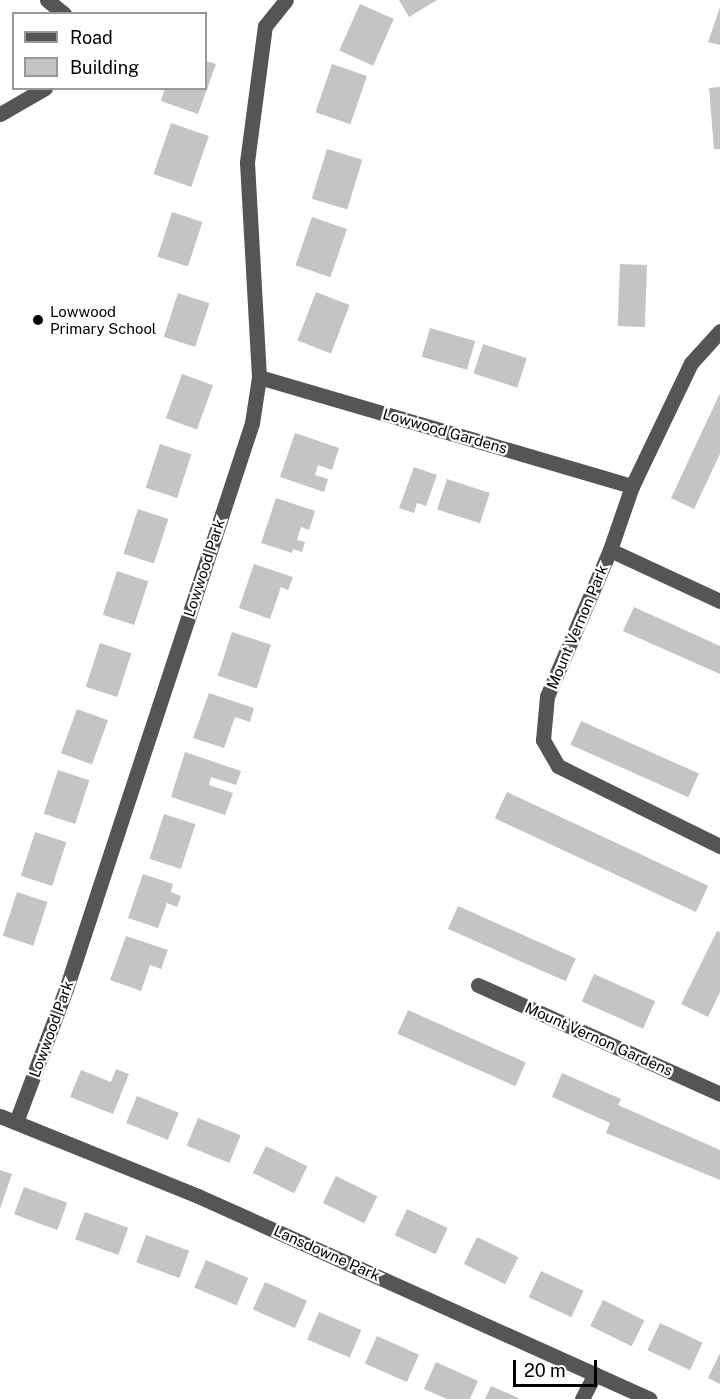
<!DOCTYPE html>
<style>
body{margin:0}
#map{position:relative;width:720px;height:1399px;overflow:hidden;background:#fff;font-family:"Public Sans",sans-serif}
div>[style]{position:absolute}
.building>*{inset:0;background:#c4c4c4;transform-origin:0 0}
.minor>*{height:15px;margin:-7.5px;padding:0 7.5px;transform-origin:7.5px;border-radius:7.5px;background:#555}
.dots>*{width:16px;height:16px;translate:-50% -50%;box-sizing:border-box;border:3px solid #fff;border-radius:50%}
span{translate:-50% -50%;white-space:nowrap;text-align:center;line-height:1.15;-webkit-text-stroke:4.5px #fff;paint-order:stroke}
.poi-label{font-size:15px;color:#000}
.left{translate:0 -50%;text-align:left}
.street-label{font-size:15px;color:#000}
.legend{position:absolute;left:12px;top:12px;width:195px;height:78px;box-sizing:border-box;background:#fff;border:2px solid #999;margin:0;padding:8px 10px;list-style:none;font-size:18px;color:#000}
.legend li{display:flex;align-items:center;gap:12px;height:30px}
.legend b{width:30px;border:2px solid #999}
.scale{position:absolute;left:513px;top:1360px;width:84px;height:27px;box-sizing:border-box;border:3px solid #000;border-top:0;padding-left:8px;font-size:18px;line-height:21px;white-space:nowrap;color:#000;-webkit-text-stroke:4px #fff;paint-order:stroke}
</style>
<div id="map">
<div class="building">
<div style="clip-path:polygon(399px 0,437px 0,409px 17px)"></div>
<div style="left:360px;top:4px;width:37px;height:51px;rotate:24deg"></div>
<div style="clip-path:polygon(720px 7px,720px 45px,708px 42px)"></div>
<div style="clip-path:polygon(206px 61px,216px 64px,198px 114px,161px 101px,165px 88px,206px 88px)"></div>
<div style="left:332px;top:64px;width:37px;height:51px;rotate:19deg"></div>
<div style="clip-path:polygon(720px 87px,720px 149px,714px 149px,709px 88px)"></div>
<div style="left:171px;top:123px;width:40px;height:54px;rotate:19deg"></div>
<div style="left:327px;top:149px;width:37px;height:52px;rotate:17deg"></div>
<div style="left:172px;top:212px;width:32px;height:47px;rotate:18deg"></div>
<div style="left:312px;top:217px;width:37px;height:51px;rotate:19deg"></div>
<div style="left:620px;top:264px;width:27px;height:62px;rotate:2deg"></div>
<div style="left:316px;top:292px;width:36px;height:52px;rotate:21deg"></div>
<div style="left:178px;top:293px;width:33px;height:46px;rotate:18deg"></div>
<div style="left:430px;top:328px;width:47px;height:30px;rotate:16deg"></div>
<div style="left:483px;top:344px;width:46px;height:31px;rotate:18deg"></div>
<div style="left:182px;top:374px;width:33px;height:47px;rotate:20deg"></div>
<div style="clip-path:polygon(720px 393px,720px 454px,694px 509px,671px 498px)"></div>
<div style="clip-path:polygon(295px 433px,339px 448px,332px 470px,318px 465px,315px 475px,328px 479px,324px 492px,280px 477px)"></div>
<div style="left:160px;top:444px;width:33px;height:46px;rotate:18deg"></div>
<div style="clip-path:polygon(414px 467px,437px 475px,426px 506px,417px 503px,414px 513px,399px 508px)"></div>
<div style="left:447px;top:479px;width:45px;height:32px;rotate:18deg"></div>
<div style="clip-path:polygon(276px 498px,315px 511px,309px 530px,301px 527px,297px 540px,305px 542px,302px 552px,293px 549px,292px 553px,261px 543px)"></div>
<div style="left:138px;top:509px;width:32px;height:47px;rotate:18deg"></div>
<div style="clip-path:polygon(254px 564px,293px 577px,288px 590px,281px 587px,270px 619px,239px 608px)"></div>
<div style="left:117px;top:571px;width:33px;height:46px;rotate:18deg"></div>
<div style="clip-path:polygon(634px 607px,720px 646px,720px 674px,623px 631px)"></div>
<div style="left:232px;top:632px;width:41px;height:46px;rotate:18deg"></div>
<div style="left:100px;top:643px;width:33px;height:46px;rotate:18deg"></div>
<div style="clip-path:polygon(209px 693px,254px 708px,250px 722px,235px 717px,224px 748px,193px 738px)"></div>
<div style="left:77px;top:709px;width:33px;height:47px;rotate:20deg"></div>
<div style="left:581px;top:721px;width:129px;height:26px;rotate:24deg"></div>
<div style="clip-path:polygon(185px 752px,241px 771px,236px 785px,211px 777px,209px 785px,233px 793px,225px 815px,171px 797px)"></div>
<div style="left:58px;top:770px;width:33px;height:46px;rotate:18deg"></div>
<div style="left:507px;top:792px;width:222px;height:29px;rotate:25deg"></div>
<div style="left:164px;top:814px;width:33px;height:47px;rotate:18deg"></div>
<div style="left:35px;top:832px;width:33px;height:46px;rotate:18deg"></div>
<div style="clip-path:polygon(143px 874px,173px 884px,171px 892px,181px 896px,177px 907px,167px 903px,158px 928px,128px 918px)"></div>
<div style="left:17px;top:892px;width:32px;height:46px;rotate:18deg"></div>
<div style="left:458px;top:906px;width:129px;height:25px;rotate:24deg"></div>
<div style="clip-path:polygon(717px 931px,720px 932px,720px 992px,708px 1017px,681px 1004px)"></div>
<div style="clip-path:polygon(126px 936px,168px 950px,161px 969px,150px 965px,141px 991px,110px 980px)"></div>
<div style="left:594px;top:974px;width:67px;height:30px;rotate:24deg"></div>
<div style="left:408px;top:1010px;width:129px;height:26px;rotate:24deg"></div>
<div style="clip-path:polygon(116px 1069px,129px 1074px,113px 1114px,70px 1097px,81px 1070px,111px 1082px)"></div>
<div style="clip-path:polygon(562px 1073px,621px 1099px,618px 1105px,720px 1150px,720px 1180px,606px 1133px,610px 1123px,552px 1097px)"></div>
<div style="left:137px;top:1096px;width:45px;height:29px;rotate:22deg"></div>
<div style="left:198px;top:1118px;width:46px;height:30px;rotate:22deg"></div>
<div style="left:266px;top:1146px;width:46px;height:30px;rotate:26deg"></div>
<div style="clip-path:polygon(0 1170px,12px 1174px,0 1209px)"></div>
<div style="left:336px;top:1176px;width:46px;height:30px;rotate:26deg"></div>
<div style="left:24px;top:1187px;width:46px;height:29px;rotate:20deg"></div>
<div style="left:407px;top:1209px;width:45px;height:29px;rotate:25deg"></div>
<div style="left:85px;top:1212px;width:46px;height:29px;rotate:20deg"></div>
<div style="left:146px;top:1235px;width:46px;height:29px;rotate:20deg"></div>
<div style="left:477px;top:1237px;width:46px;height:30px;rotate:26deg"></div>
<div style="left:206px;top:1260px;width:46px;height:30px;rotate:23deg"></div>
<div style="left:541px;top:1271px;width:47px;height:29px;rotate:25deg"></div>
<div style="left:265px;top:1282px;width:46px;height:30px;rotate:24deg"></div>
<div style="left:603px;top:1300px;width:46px;height:29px;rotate:26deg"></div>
<div style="left:319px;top:1312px;width:46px;height:30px;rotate:23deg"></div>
<div style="left:660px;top:1323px;width:47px;height:30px;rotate:25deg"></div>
<div style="left:377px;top:1336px;width:46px;height:30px;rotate:24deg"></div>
<div style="clip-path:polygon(720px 1353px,720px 1384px,708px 1378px)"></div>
<div style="clip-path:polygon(436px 1362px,478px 1381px,470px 1399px,447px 1399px,424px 1389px)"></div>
<div style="clip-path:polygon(491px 1386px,512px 1395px,520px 1399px,485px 1399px)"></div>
</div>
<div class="minor">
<div style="left:47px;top:0;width:22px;rotate:39deg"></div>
<div style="left:0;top:114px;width:52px;rotate:-30deg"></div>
<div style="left:720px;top:331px;width:43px;rotate:132.2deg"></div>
<div style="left:691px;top:363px;width:136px;rotate:115.6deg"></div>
<div style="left:632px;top:486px;width:68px;rotate:109deg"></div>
<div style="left:610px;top:550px;width:159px;rotate:113.3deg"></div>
<div style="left:547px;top:696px;width:44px;rotate:95.2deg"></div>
<div style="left:543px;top:740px;width:30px;rotate:60deg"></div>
<div style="left:558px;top:766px;width:181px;rotate:26.3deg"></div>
<div style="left:259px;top:377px;width:389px;rotate:16.3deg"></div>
<div style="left:610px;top:550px;width:121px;rotate:24.9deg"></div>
<div style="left:478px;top:985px;width:265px;rotate:24.2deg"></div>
<div style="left:0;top:1116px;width:214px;rotate:22deg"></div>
<div style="left:198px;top:1196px;width:495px;rotate:24.2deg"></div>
<div style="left:16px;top:1122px;width:142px;rotate:-69.4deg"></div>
<div style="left:66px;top:989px;width:596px;rotate:-71.81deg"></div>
<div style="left:252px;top:423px;width:47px;rotate:-81.3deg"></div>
<div style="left:259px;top:377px;width:215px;rotate:-93.2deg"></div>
<div style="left:247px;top:162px;width:137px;rotate:-82.5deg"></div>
<div style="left:265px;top:26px;width:33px;rotate:-51deg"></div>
<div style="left:582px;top:1399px;width:28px;rotate:-63deg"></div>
</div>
<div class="dots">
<div style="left:38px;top:320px;background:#000"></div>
</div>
<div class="poi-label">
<span class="left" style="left:50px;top:320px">Lowwood<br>Primary School</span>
</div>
<div class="street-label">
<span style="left:445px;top:431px;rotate:16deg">Lowwood Gardens</span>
<span style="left:204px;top:568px;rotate:-72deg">Lowwood Park</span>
<span style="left:577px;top:627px;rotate:-67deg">Mount Vernon Park</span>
<span style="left:51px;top:1029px;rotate:-70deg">Lowwood Park</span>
<span style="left:599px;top:1039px;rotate:24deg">Mount Vernon Gardens</span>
<span style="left:327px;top:1253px;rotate:24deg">Lansdowne Park</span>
</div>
<ul class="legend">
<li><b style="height:8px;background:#555"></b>Road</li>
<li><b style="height:16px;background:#c4c4c4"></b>Building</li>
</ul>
<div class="scale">20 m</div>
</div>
